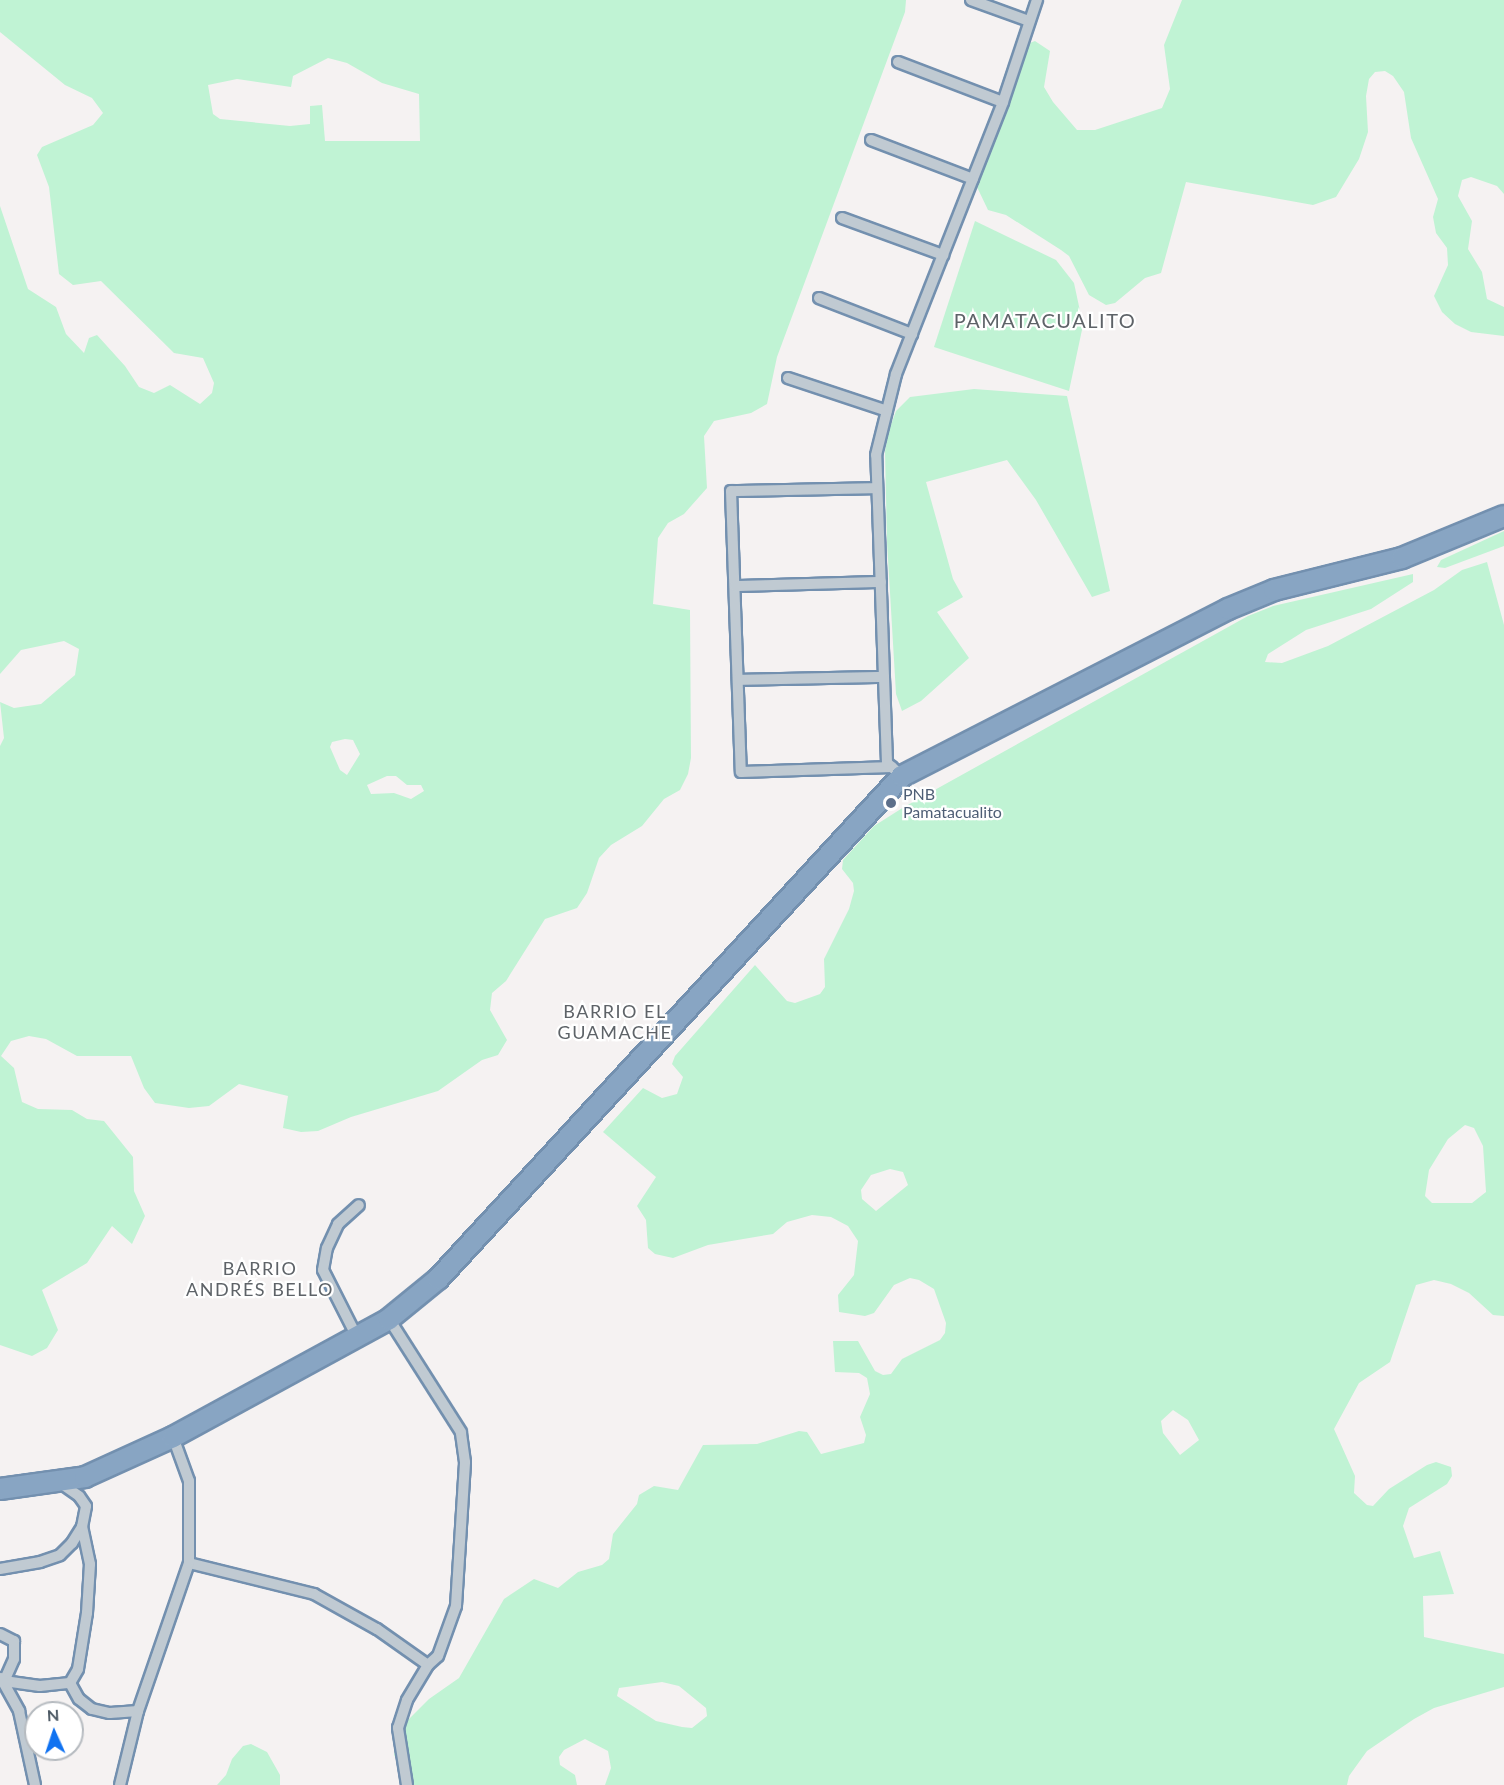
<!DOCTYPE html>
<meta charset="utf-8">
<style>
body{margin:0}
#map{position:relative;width:1504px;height:1785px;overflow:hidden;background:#f5f2f2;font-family:Lato,sans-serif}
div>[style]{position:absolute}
.green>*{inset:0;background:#c0f3d4}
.roads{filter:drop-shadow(2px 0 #7390af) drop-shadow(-2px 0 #7390af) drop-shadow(0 2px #7390af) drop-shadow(0 -2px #7390af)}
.street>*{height:10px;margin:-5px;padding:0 5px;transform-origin:5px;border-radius:5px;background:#c0cad2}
.highway>*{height:20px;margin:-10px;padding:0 10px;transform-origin:10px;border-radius:10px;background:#88a5c3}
.dots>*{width:16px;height:16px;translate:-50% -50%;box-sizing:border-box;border:3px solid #fff;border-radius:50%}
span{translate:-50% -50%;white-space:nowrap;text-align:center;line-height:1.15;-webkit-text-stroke:4.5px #fff;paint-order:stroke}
.service-label{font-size:16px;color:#4e5e75}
.left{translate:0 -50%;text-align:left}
.neighbourhood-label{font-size:18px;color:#5e6368;letter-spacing:1.5px}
.quarter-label{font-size:20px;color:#5e6368;letter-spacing:1.5px}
.north{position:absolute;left:24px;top:1701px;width:60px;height:60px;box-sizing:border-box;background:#fff;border:2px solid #b6bbc0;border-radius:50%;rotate:357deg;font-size:16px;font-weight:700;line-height:24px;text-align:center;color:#495661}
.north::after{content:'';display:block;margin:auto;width:21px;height:27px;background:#1072f1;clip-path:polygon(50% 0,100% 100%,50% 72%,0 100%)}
</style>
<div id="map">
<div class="green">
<div style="clip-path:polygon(evenodd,0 0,906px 0,905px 12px,777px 357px,767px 404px,751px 413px,714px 421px,704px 436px,707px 488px,684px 514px,668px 523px,658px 538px,653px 604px,690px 610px,691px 758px,688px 774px,680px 790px,664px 799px,642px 826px,611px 845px,599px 858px,587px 893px,577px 908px,545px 919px,506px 981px,492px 993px,490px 1010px,507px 1040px,498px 1055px,482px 1060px,438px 1091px,351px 1117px,318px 1131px,301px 1132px,283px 1128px,288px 1096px,239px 1084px,209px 1106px,189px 1108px,155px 1103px,144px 1088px,131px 1056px,77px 1056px,46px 1039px,29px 1036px,11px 1041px,1px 1056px,14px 1068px,22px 1102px,38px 1109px,72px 1110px,87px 1119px,104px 1121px,133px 1157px,134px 1191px,145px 1216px,132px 1244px,112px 1226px,87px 1263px,42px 1290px,58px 1330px,47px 1348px,32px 1356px,0 1345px,0 746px,4px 738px,0 702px,14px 708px,41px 704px,75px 675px,79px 649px,64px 641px,21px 650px,0 674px,0 206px,28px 289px,56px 307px,66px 334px,84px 353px,89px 338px,97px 335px,125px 366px,139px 387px,154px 393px,170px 385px,200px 404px,212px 393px,214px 383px,203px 358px,174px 353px,101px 281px,73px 285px,59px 274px,49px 187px,37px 155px,42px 147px,93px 125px,103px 113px,92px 98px,65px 85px,0 32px,0 0,328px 58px,347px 63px,382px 83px,419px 94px,420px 141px,325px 141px,322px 105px,310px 106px,310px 124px,290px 126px,220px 119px,213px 114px,208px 85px,237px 79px,291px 87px,293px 76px,328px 58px,0 0,345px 739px,353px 740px,360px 754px,347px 775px,340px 770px,330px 747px,332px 742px,345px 739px,0 0,387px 776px,396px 776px,407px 785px,421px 785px,424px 791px,411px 799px,394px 793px,371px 794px,367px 785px,387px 776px)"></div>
<div style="clip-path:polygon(1182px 0,1504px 0,1504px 194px,1497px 186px,1471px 177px,1462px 180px,1458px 196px,1472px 221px,1468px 249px,1482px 272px,1487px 299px,1504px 307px,1504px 336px,1471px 332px,1455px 324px,1442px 312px,1434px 296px,1448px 265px,1447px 248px,1436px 233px,1433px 217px,1438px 199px,1411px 138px,1404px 92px,1393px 76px,1385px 71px,1375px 72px,1369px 79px,1366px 96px,1368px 132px,1359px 159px,1336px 197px,1313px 205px,1186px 182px,1161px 273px,1145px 278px,1115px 303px,1106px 305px,1089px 295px,1069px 256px,1061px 250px,1006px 215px,988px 210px,977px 187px,1027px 44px,1035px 41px,1050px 51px,1044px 87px,1053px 102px,1077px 130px,1095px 130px,1162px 108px,1170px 89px,1164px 45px)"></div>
<div style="clip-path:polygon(975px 221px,1056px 260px,1074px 283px,1083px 325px,1069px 391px,934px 347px)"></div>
<div style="clip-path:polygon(974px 389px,1067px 396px,1110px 591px,1092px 597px,1036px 500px,1007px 460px,926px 482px,953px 579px,963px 597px,937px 612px,969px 658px,921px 701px,902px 711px,896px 694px,887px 542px,885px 451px,889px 430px,896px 411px,910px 397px)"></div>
<div style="clip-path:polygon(1504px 531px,1504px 546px,1445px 568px,1437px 567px,1441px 560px)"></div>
<div style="clip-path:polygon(evenodd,1487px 562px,1504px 625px,1504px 1316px,1493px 1315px,1469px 1293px,1451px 1284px,1434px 1280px,1416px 1285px,1390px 1362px,1359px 1383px,1334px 1429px,1355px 1476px,1354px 1493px,1367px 1505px,1373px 1506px,1389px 1489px,1427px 1465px,1436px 1462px,1451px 1467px,1452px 1476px,1447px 1484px,1409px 1508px,1403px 1526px,1414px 1558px,1440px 1551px,1454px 1594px,1423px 1596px,1424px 1637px,1504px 1654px,1504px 1687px,1434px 1708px,1414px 1719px,1367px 1751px,1349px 1776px,1347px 1785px,605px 1785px,611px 1768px,608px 1751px,585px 1739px,564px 1750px,559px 1757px,560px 1765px,575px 1775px,577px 1785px,411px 1785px,394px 1755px,398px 1730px,429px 1699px,459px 1678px,504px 1599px,534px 1579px,558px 1588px,578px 1572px,602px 1565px,609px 1559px,613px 1534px,637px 1504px,639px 1495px,654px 1486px,678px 1490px,703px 1445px,757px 1444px,799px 1431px,807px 1432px,821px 1454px,864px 1443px,866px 1435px,860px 1417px,870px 1394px,867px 1378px,859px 1373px,835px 1372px,833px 1341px,858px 1341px,875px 1371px,883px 1375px,891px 1374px,902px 1359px,940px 1340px,945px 1333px,946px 1323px,934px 1289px,919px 1280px,910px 1278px,894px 1285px,874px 1313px,865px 1316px,839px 1312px,838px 1295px,854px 1275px,858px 1241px,848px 1226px,831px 1217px,812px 1215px,787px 1222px,773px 1234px,708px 1245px,673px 1258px,655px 1254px,648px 1248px,646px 1220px,637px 1206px,656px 1177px,603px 1132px,643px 1088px,662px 1098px,677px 1094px,683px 1077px,672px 1064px,675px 1056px,755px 965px,787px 1001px,795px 1003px,820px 994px,825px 987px,824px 959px,849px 909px,854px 891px,853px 883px,842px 869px,843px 860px,874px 826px,904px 807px,1248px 616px,1273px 606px,1413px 574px,1413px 582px,1371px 609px,1306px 630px,1268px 654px,1265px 662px,1282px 663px,1328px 646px,1434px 590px,1462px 570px,1487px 562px,1465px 1125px,1474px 1128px,1483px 1146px,1486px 1192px,1472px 1203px,1432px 1203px,1425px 1196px,1429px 1170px,1448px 1139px,1465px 1125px,1487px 562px,890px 1169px,903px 1172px,908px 1185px,876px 1211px,862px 1199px,861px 1190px,871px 1175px,890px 1169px,1487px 562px,1173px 1410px,1188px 1420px,1199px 1440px,1180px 1455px,1163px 1433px,1161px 1421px,1173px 1410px,1487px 562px,662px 1682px,679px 1686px,706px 1708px,707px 1716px,692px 1728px,682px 1727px,656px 1721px,617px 1696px,619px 1688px,662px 1682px)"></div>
<div style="clip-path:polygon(251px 1744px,267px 1752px,280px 1775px,280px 1785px,217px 1785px,226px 1775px,232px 1759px,243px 1746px)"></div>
</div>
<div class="roads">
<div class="street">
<div style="left:971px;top:0;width:62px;rotate:19.9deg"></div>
<div style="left:898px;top:62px;width:112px;rotate:20.9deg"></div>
<div style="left:871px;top:140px;width:109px;rotate:20.9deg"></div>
<div style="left:842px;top:218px;width:108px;rotate:20.1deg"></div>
<div style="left:819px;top:298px;width:100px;rotate:21.2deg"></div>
<div style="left:788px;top:378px;width:104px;rotate:18.4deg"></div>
<div style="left:877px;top:488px;width:146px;rotate:178.8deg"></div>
<div style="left:731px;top:491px;width:281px;rotate:88deg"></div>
<div style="left:741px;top:772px;width:151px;rotate:-1.9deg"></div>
<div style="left:735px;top:586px;width:146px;rotate:-1.6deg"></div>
<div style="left:738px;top:680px;width:146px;rotate:-1.2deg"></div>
<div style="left:902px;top:776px;width:20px;rotate:-139deg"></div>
<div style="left:887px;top:763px;width:308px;rotate:-92deg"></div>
<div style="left:876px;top:455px;width:83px;rotate:-76.1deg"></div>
<div style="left:896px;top:374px;width:292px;rotate:-68.5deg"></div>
<div style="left:1003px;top:102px;width:108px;rotate:-71.6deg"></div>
<div style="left:357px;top:1337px;width:75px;rotate:-116.9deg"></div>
<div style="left:323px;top:1270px;width:22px;rotate:-80deg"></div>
<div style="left:327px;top:1248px;width:26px;rotate:-65deg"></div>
<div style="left:338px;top:1224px;width:28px;rotate:-42deg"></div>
<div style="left:189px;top:1563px;width:129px;rotate:13.9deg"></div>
<div style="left:314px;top:1594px;width:72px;rotate:29.1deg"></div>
<div style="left:377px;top:1629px;width:62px;rotate:35.2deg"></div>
<div style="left:428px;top:1665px;width:13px;rotate:-42deg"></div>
<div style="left:438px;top:1656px;width:53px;rotate:-70.2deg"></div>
<div style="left:456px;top:1606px;width:144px;rotate:-86.4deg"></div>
<div style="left:465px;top:1462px;width:30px;rotate:-98deg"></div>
<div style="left:461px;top:1432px;width:134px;rotate:-122.5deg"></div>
<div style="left:0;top:1569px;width:41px;rotate:-9.9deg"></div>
<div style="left:40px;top:1562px;width:21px;rotate:-19deg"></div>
<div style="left:60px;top:1555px;width:17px;rotate:-45deg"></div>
<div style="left:72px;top:1543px;width:19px;rotate:-58deg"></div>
<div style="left:82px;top:1527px;width:21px;rotate:-79deg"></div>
<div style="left:86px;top:1506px;width:12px;rotate:-125deg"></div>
<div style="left:79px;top:1496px;width:24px;rotate:-145deg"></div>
<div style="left:0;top:1634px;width:16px;rotate:27deg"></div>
<div style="left:14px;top:1641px;width:18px;rotate:90deg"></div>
<div style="left:14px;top:1659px;width:24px;rotate:114deg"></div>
<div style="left:4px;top:1681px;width:36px;rotate:8deg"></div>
<div style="left:40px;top:1686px;width:30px;rotate:-6deg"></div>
<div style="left:70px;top:1683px;width:16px;rotate:-60deg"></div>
<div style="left:78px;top:1669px;width:57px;rotate:-80.9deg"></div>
<div style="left:87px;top:1613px;width:49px;rotate:-86.5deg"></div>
<div style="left:90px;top:1564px;width:38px;rotate:-102deg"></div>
<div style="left:1px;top:1678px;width:38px;rotate:61deg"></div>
<div style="left:19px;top:1711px;width:76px;rotate:77.8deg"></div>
<div style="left:70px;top:1683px;width:18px;rotate:61deg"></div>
<div style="left:79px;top:1699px;width:16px;rotate:38deg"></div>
<div style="left:92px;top:1709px;width:18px;rotate:13deg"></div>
<div style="left:110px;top:1713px;width:28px;rotate:-4deg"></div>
<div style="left:138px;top:1711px;width:157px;rotate:-71deg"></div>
<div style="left:189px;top:1563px;width:82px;rotate:-90deg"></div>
<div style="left:189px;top:1481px;width:47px;rotate:-110deg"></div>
<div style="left:120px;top:1785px;width:76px;rotate:-76.3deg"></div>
<div style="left:407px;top:1785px;width:58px;rotate:-99deg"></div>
<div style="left:398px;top:1728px;width:29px;rotate:-72deg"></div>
<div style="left:407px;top:1700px;width:41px;rotate:-59deg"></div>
</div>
<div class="highway">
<div style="left:0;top:1489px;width:86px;rotate:-8deg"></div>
<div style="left:85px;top:1477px;width:97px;rotate:-24.4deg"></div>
<div style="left:173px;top:1437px;width:246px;rotate:-28.6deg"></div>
<div style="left:389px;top:1319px;width:63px;rotate:-39.2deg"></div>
<div style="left:438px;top:1279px;width:684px;rotate:-47.31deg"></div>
<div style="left:902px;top:776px;width:366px;rotate:-27.1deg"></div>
<div style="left:1228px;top:609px;width:50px;rotate:-22.4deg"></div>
<div style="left:1274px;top:590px;width:132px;rotate:-14deg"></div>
<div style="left:1402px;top:558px;width:110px;rotate:-22.4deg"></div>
</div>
</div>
<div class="dots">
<div style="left:891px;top:803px;background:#5c6f8a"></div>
</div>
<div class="service-label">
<span class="left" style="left:903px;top:803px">PNB<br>Pamatacualito</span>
</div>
<div class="neighbourhood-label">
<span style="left:615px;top:1022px">BARRIO EL<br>GUAMACHE</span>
<span style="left:260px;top:1279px">BARRIO<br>ANDRÉS BELLO</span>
</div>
<div class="quarter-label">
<span style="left:1045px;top:320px">PAMATACUALITO</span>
</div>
<div class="north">N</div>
</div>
